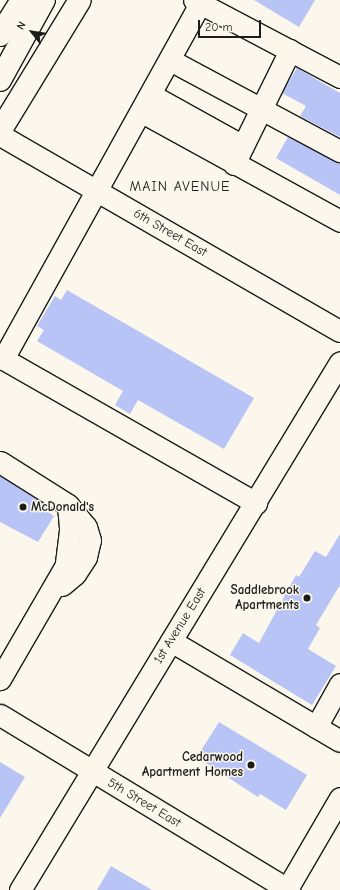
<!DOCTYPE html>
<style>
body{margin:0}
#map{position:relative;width:340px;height:890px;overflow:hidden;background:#fbf7ec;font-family:"Comic Neue",sans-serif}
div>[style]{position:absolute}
.building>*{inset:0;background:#b8c4f5}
.roads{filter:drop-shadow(1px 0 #1c1c1c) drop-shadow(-1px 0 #1c1c1c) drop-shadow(0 1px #1c1c1c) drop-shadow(0 -1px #1c1c1c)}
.minor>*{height:21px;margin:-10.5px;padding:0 10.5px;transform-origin:10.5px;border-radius:10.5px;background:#fbf7ec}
.major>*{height:22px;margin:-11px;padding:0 11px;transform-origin:11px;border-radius:11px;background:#fbf7ec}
.dots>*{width:11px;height:11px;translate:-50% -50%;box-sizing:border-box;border:2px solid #fbf7ec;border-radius:50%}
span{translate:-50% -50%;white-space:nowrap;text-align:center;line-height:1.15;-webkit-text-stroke:3px #fbf7ec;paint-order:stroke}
.street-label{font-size:13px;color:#1c1c1c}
.poi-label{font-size:13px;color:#1c1c1c;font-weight:700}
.left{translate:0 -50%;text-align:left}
.right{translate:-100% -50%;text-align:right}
.neighbourhood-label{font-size:14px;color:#1c1c1c;letter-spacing:1px}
.north{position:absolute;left:12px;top:12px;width:40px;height:40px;-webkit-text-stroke:3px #fbf7ec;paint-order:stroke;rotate:300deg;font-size:11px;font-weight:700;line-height:16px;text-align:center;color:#1c1c1c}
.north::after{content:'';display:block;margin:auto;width:14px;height:18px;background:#1c1c1c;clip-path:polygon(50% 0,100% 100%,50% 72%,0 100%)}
.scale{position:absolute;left:198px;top:20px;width:63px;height:18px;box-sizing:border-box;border:2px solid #1c1c1c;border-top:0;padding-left:5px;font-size:12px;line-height:14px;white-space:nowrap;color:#1c1c1c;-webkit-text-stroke:3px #fbf7ec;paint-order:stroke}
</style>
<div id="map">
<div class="building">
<div style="clip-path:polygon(254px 0,315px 0,299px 27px)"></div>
<div style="clip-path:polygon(297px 68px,340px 93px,340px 137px,300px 116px,306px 106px,282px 93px)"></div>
<div style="clip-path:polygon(288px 137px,340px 163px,340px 195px,276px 158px)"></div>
<div style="clip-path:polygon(67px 290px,254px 398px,224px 449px,138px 400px,130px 414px,115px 405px,123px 391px,37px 341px,44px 330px,37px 326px,55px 296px,61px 300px)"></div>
<div style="clip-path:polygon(0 476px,47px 506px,45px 510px,54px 516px,38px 542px,0 522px)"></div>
<div style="clip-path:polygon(340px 534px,340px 585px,316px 625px,320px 628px,308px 649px,336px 666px,312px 705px,230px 655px,243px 633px,259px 643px,296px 575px,299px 577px,315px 551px,326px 557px)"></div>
<div style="clip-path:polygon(219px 722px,307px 775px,286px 810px,260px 794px,258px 797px,197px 757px)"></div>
<div style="clip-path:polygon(0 762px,25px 777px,0 818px)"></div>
<div style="clip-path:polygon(111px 866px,152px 890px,97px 890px)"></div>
</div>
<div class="roads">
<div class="minor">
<div style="left:194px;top:0;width:165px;rotate:27.8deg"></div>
<div style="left:170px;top:60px;width:193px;rotate:28.2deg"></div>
<div style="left:151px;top:95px;width:105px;rotate:29deg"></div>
<div style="left:142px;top:112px;width:226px;rotate:28.8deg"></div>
<div style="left:0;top:135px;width:392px;rotate:30deg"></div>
<div style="left:234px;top:164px;width:127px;rotate:-63.8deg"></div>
<div style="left:0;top:357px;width:295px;rotate:29.7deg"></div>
<div style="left:3px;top:359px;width:407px;rotate:-61deg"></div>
<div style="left:0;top:462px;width:80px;rotate:32.3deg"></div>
<div style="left:68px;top:505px;width:25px;rotate:85deg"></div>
<div style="left:70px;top:530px;width:35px;rotate:97deg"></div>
<div style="left:66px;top:565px;width:132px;rotate:120.1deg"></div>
<div style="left:62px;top:585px;width:17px;rotate:-40deg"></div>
<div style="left:75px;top:574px;width:20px;rotate:-57deg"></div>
<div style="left:86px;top:557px;width:17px;rotate:-77deg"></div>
<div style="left:90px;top:540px;width:14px;rotate:-107deg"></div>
<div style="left:86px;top:527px;width:28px;rotate:-129deg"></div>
<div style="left:171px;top:641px;width:196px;rotate:30.6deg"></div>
<div style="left:0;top:715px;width:338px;rotate:31.2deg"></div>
<div style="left:316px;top:727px;width:49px;rotate:-60.8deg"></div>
<div style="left:287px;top:889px;width:105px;rotate:-59.8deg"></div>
<div style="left:20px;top:890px;width:617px;rotate:-58.78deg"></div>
</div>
<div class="major">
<div style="left:0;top:35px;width:41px;rotate:-57.8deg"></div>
<div style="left:0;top:80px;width:91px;rotate:-61.2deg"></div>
<div style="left:0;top:131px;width:153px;rotate:-58.6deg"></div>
</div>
</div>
<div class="dots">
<div style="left:23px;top:507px;background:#1c1c1c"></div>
<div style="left:307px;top:598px;background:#1c1c1c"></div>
<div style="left:251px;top:765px;background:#1c1c1c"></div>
</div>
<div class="street-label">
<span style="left:170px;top:233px;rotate:30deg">6th Street East</span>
<span style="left:180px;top:626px;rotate:-58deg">1st Avenue East</span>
<span style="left:144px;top:803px;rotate:31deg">5th Street East</span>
</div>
<div class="poi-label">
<span class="left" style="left:31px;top:507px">McDonald's</span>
<span class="right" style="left:299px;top:598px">Saddlebrook<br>Apartments</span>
<span class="right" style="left:243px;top:765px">Cedarwood<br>Apartment Homes</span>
</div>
<div class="neighbourhood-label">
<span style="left:180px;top:187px">MAIN AVENUE</span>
</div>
<div class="north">N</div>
<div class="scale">20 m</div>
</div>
